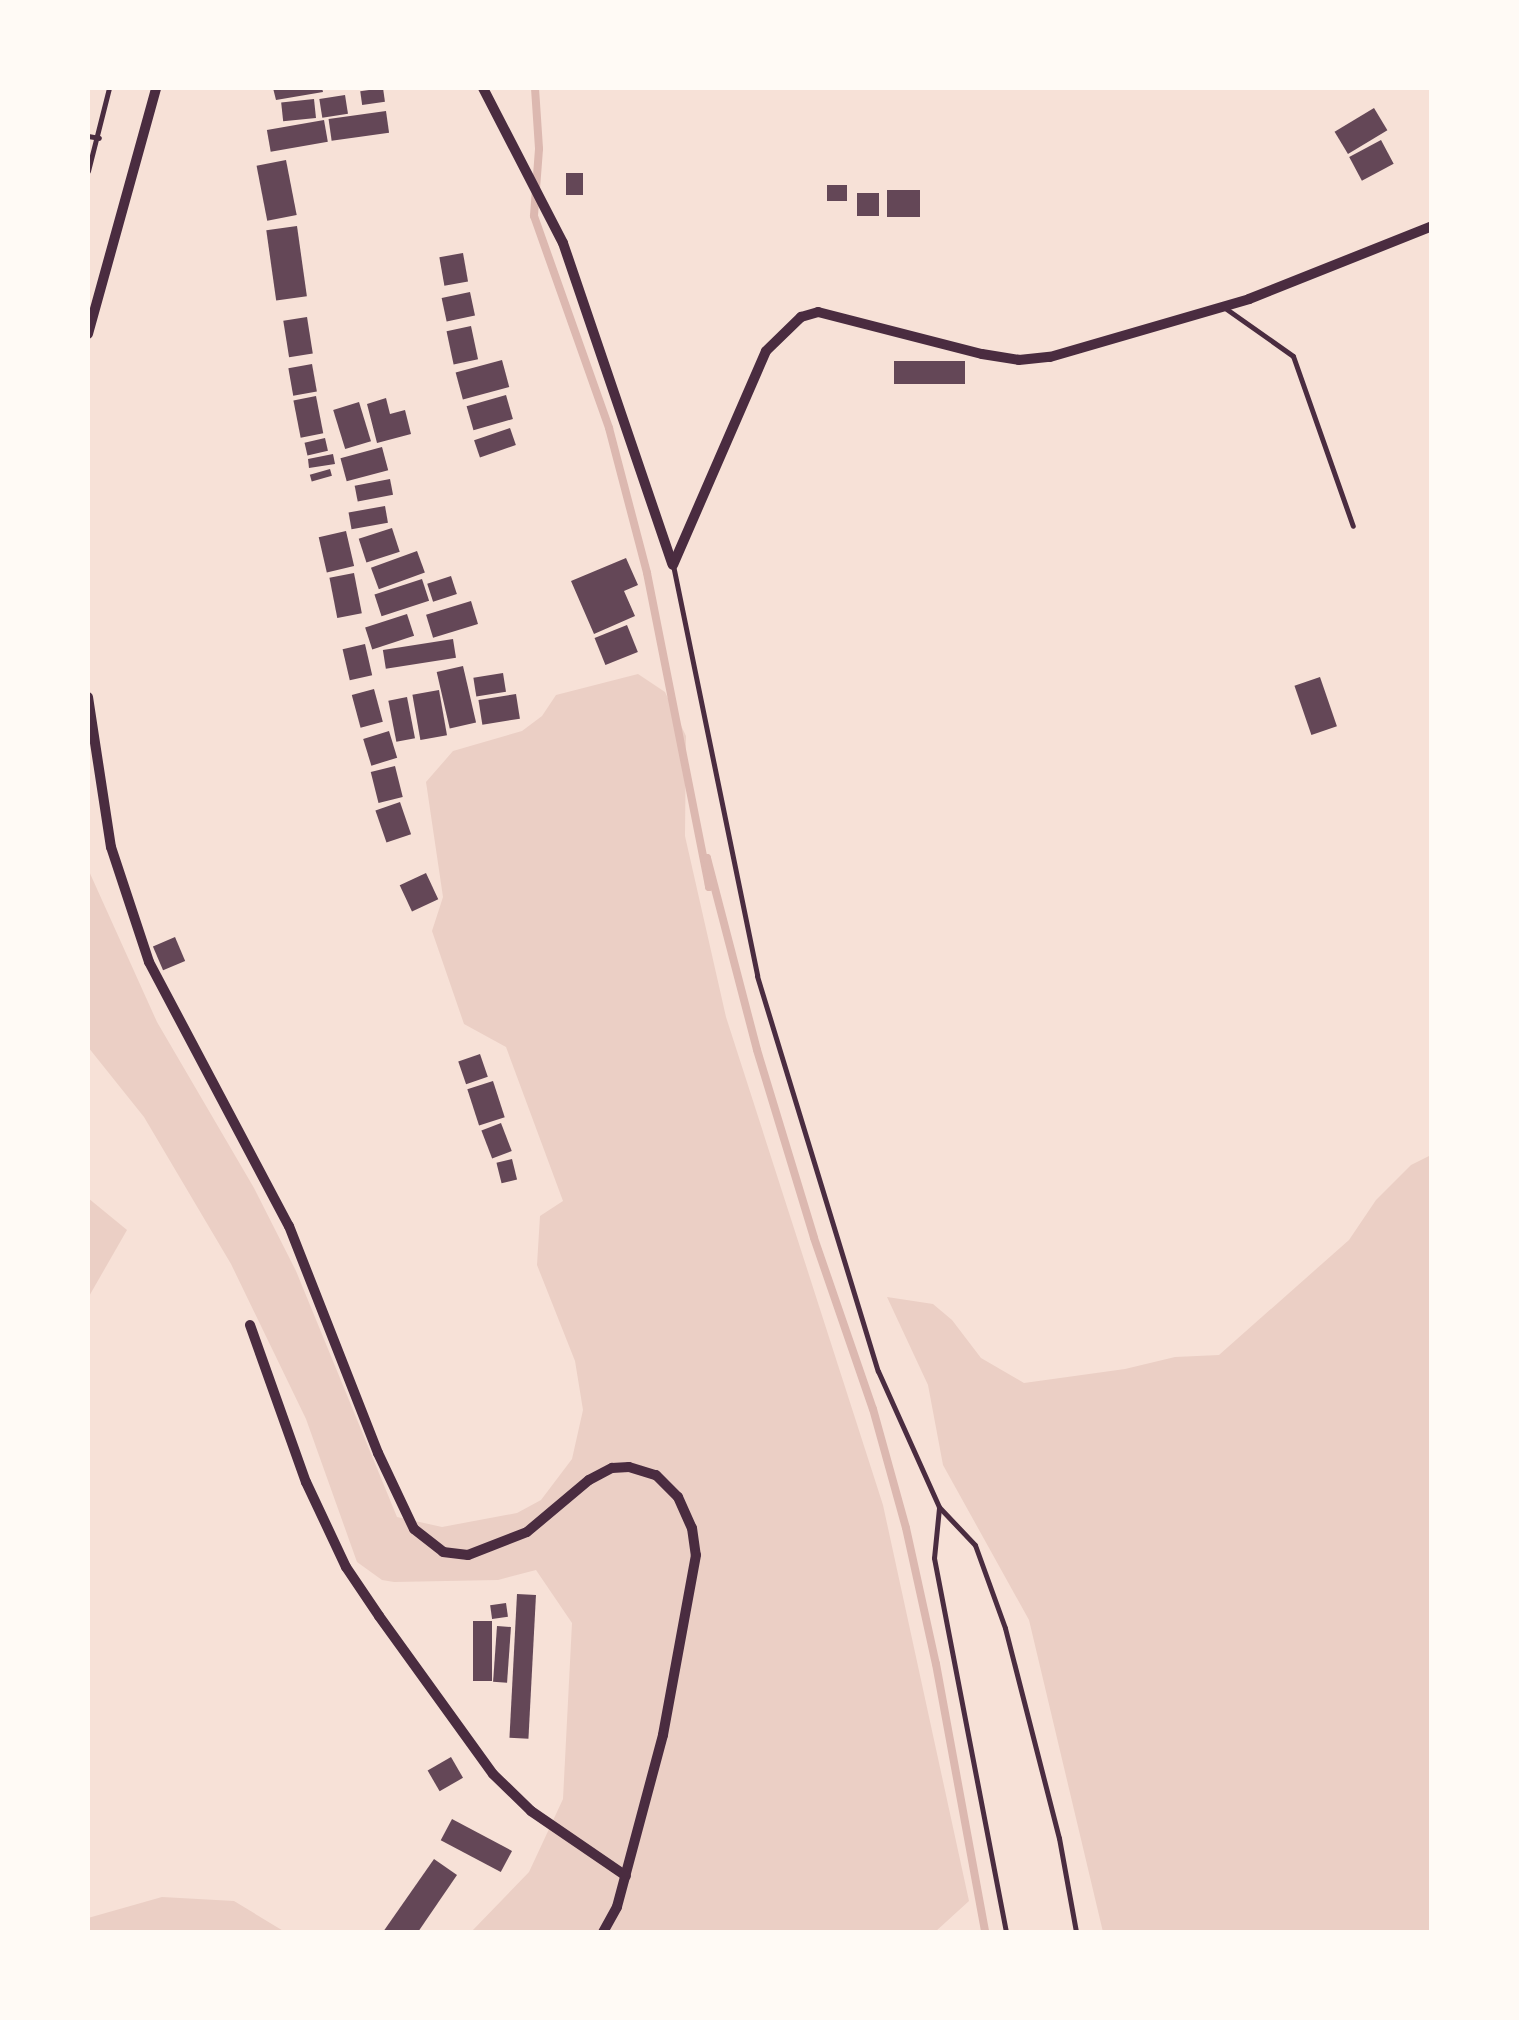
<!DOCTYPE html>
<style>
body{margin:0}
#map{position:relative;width:1519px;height:2020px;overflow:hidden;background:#f7e1d7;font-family:Lora,serif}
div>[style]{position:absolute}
.green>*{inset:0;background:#ebcfc5}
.stream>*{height:8px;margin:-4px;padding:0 4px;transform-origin:4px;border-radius:4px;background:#dcb8b0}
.building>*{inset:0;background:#644757;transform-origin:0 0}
.service>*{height:5px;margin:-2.5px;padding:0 2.5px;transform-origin:2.5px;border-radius:2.5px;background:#4a2c40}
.minor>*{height:10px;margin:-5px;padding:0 5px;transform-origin:5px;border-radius:5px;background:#4a2c40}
span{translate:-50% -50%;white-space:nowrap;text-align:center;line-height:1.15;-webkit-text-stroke:10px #fffaf5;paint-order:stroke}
.frame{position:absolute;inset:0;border:90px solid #fffaf5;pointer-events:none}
</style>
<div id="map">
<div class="green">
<div style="clip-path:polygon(638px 674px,665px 692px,686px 736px,685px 836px,726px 1017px,883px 1505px,969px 1901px,935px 1932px,471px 1932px,529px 1872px,563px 1799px,572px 1623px,536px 1570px,498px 1580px,394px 1582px,382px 1580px,357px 1562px,306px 1419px,231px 1264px,144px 1117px,88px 1047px,88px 869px,157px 1022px,254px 1188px,296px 1271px,397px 1517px,442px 1527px,517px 1513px,541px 1500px,572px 1459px,583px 1410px,575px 1361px,537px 1265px,540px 1216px,563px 1201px,506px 1047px,464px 1024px,432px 931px,443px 897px,426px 782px,453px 751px,522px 731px,542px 716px,556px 695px)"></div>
<div style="clip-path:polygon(1431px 1155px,1431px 1932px,1103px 1932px,1029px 1620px,943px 1465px,928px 1385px,887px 1297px,933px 1304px,952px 1320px,981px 1358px,1024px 1383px,1125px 1369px,1175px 1357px,1219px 1355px,1349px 1240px,1376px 1200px,1411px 1165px)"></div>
<div style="clip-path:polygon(88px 1198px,127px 1230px,88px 1298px)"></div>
<div style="clip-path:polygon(162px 1897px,234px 1901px,285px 1932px,88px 1932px,88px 1918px)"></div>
</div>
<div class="stream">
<div style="left:535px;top:88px;width:61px;rotate:86.2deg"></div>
<div style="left:539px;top:149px;width:67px;rotate:94.3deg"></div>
<div style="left:534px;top:216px;width:225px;rotate:70.5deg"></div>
<div style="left:609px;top:428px;width:150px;rotate:75.3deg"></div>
<div style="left:647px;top:573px;width:320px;rotate:78.8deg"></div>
<div style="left:709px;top:887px;width:29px;rotate:-94deg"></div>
<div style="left:707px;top:858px;width:198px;rotate:75.4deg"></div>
<div style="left:757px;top:1050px;width:196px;rotate:73.1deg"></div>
<div style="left:814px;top:1238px;width:181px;rotate:71deg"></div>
<div style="left:873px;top:1409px;width:123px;rotate:74.5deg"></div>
<div style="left:906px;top:1528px;width:139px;rotate:77.6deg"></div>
<div style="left:936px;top:1664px;width:272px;rotate:79.6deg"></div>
</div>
<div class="building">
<div style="clip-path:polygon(273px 88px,322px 88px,323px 92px,276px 100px)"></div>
<div style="left:383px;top:88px;width:14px;height:23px;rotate:82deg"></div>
<div style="left:345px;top:95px;width:19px;height:26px;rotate:81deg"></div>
<div style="left:314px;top:99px;width:19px;height:33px;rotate:84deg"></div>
<div style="left:1374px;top:108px;width:26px;height:46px;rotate:59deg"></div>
<div style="left:386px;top:111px;width:22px;height:58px;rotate:82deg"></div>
<div style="left:324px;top:120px;width:22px;height:58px;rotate:80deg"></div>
<div style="left:1381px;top:140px;width:27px;height:36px;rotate:62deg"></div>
<div style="left:286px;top:160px;width:56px;height:30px;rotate:79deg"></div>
<div style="left:566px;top:173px;width:17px;height:22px"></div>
<div style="left:827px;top:185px;width:20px;height:16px"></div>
<div style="left:887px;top:190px;width:33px;height:27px"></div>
<div style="left:857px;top:193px;width:22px;height:23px"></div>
<div style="left:297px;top:226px;width:71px;height:31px;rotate:82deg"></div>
<div style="left:463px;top:253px;width:29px;height:24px;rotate:80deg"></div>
<div style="left:470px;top:292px;width:24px;height:29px;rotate:78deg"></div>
<div style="left:307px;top:317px;width:37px;height:24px;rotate:81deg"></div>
<div style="left:471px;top:326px;width:34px;height:25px;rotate:78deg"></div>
<div style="left:502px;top:360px;width:28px;height:48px;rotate:75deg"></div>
<div style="left:965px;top:361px;width:23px;height:71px;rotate:90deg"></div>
<div style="left:312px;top:364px;width:28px;height:24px;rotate:80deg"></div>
<div style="left:506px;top:395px;width:25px;height:41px;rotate:74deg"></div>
<div style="left:316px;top:396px;width:38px;height:23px;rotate:79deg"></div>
<div style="clip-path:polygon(386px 398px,390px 414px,405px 410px,411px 434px,377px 443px,367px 404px)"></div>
<div style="left:359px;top:402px;width:41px;height:27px;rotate:73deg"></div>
<div style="left:510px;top:428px;width:18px;height:38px;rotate:71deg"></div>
<div style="left:325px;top:438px;width:13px;height:21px;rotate:77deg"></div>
<div style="left:382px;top:447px;width:24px;height:43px;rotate:75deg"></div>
<div style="clip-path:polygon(333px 454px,335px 464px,309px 468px,308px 459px)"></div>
<div style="left:330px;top:469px;width:7px;height:21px;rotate:74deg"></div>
<div style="left:390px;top:479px;width:16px;height:36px;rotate:79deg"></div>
<div style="left:385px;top:506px;width:17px;height:37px;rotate:80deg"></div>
<div style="left:392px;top:528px;width:25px;height:35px;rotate:72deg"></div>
<div style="left:346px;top:531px;width:36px;height:28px;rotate:77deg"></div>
<div style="left:417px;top:551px;width:23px;height:49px;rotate:70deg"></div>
<div style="clip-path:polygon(626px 558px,638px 585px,624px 591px,635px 616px,594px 634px,571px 581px)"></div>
<div style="left:354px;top:573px;width:41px;height:25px;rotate:79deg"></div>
<div style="left:451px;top:576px;width:19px;height:25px;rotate:72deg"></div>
<div style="left:422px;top:579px;width:23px;height:50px;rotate:72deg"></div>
<div style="left:471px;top:601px;width:24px;height:47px;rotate:73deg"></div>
<div style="left:407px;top:614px;width:23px;height:44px;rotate:72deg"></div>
<div style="left:627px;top:625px;width:29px;height:35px;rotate:68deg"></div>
<div style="left:453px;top:639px;width:19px;height:71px;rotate:81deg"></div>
<div style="left:365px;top:644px;width:32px;height:23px;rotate:77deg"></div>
<div style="left:463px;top:666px;width:58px;height:27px;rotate:77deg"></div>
<div style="left:503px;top:673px;width:19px;height:30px;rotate:81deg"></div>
<div style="left:1320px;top:677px;width:52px;height:27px;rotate:71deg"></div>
<div style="left:374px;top:689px;width:34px;height:23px;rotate:75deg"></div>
<div style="left:439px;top:690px;width:46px;height:27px;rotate:80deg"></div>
<div style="left:516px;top:694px;width:25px;height:38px;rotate:81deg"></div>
<div style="left:407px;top:697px;width:42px;height:19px;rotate:79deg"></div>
<div style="left:389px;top:731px;width:28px;height:27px;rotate:73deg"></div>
<div style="left:395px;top:766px;width:32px;height:25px;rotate:76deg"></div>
<div style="left:400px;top:802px;width:34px;height:26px;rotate:71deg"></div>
<div style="left:426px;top:873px;width:29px;height:29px;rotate:65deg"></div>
<div style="left:175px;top:937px;width:26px;height:24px;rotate:67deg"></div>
<div style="left:480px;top:1054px;width:24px;height:23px;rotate:71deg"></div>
<div style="left:493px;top:1081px;width:38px;height:27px;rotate:72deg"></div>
<div style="left:501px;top:1123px;width:30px;height:21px;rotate:69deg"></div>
<div style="left:512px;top:1159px;width:21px;height:16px;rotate:76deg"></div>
<div style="left:517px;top:1594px;width:19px;height:144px;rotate:3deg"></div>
<div style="left:506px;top:1603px;width:14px;height:16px;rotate:82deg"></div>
<div style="left:473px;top:1621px;width:19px;height:60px"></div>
<div style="left:497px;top:1626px;width:14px;height:56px;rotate:4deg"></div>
<div style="left:451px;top:1757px;width:24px;height:27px;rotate:60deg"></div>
<div style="left:452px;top:1819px;width:68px;height:24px;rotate:28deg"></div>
<div style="clip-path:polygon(434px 1859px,457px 1875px,418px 1932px,383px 1932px)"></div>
</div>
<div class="service">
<div style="left:88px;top:136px;width:11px;rotate:10deg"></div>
<div style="left:88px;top:171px;width:86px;rotate:-75.8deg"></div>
<div style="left:1225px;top:308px;width:83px;rotate:35.2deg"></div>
<div style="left:1293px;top:356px;width:180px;rotate:70.6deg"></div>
<div style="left:673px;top:565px;width:419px;rotate:78.4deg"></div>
<div style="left:757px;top:976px;width:413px;rotate:73deg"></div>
<div style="left:878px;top:1371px;width:149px;rotate:65.8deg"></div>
<div style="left:939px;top:1507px;width:52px;rotate:46.5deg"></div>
<div style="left:975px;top:1545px;width:88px;rotate:70.1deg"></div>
<div style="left:1005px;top:1628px;width:217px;rotate:75.6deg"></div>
<div style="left:1059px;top:1838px;width:96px;rotate:79.7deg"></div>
<div style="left:939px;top:1508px;width:50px;rotate:95.7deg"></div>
<div style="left:934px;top:1558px;width:381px;rotate:79.1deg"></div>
</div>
<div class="minor">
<div style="left:483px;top:88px;width:174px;rotate:62.7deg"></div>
<div style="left:563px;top:243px;width:339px;rotate:71.2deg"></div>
<div style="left:88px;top:334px;width:255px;rotate:-74.5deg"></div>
<div style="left:673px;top:565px;width:233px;rotate:-66.5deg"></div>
<div style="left:766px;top:351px;width:49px;rotate:-44.2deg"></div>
<div style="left:801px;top:317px;width:18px;rotate:-16deg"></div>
<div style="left:818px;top:312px;width:169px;rotate:14.4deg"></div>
<div style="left:982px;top:354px;width:37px;rotate:9deg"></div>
<div style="left:1019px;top:360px;width:31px;rotate:-6deg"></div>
<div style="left:1050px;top:357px;width:207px;rotate:-16.2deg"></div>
<div style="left:1249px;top:299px;width:197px;rotate:-21.7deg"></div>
<div style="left:88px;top:697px;width:152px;rotate:81.3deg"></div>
<div style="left:111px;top:847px;width:121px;rotate:71.7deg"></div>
<div style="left:149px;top:962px;width:299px;rotate:62.1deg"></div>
<div style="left:289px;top:1226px;width:244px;rotate:68.6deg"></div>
<div style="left:378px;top:1453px;width:84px;rotate:64.7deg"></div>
<div style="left:414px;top:1529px;width:37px;rotate:38deg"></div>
<div style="left:443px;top:1552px;width:25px;rotate:7deg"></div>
<div style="left:468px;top:1555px;width:63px;rotate:-21.3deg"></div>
<div style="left:527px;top:1532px;width:81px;rotate:-40deg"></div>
<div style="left:589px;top:1480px;width:26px;rotate:-28deg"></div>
<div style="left:612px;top:1468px;width:17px;rotate:-3deg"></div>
<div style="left:629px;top:1467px;width:28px;rotate:17deg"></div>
<div style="left:656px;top:1475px;width:31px;rotate:45deg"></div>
<div style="left:678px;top:1497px;width:34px;rotate:66deg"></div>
<div style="left:692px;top:1528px;width:27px;rotate:82deg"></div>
<div style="left:696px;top:1555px;width:183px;rotate:100.4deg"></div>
<div style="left:663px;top:1735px;width:178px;rotate:105deg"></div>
<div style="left:617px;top:1907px;width:29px;rotate:119deg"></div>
<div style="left:250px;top:1325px;width:167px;rotate:70.4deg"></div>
<div style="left:306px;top:1482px;width:94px;rotate:64.8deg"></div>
<div style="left:346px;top:1567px;width:59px;rotate:56deg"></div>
<div style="left:379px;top:1616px;width:195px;rotate:54.2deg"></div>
<div style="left:493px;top:1774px;width:53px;rotate:44.2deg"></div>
<div style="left:531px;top:1811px;width:115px;rotate:34.4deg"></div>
</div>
<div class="frame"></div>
</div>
